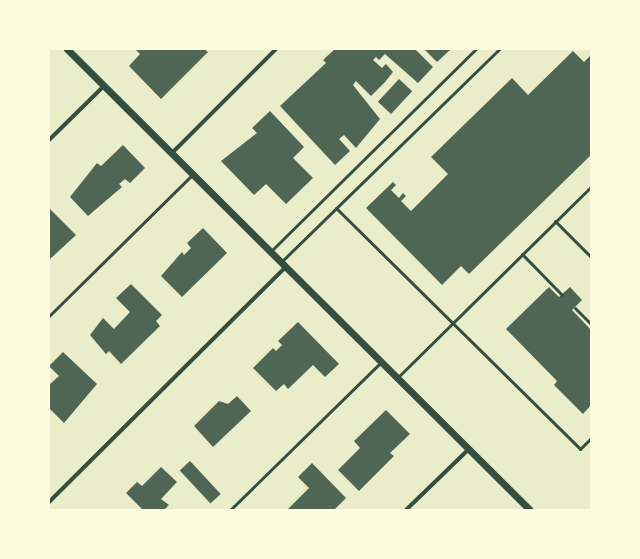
<!DOCTYPE html>
<style>
body{margin:0}
#map{position:relative;width:640px;height:559px;overflow:hidden;background:#e9edc9;font-family:Georgia,serif}
div>[style]{position:absolute}
.building>*{inset:0;background:#4f6655;transform-origin:0 0}
.service>*{height:3px;margin:-1.5px;padding:0 1.5px;transform-origin:1.5px;border-radius:1.5px;background:#344e41}
.minor>*{height:4px;margin:-2px;padding:0 2px;transform-origin:2px;border-radius:2px;background:#344e41}
.tertiary>*{height:7px;margin:-3.5px;padding:0 3.5px;transform-origin:3.5px;border-radius:3.5px;background:#344e41}
span{translate:-50% -50%;white-space:nowrap;text-align:center;line-height:1.15;-webkit-text-stroke:4px #fefae0;paint-order:stroke}
.frame{position:absolute;inset:0;border:50px solid #fefae0;pointer-events:none}
</style>
<div id="map">
<div class="building">
<div style="clip-path:polygon(135px 49px,204px 49px,208px 52px,161px 99px,129px 66px,140px 54px)"></div>
<div style="clip-path:polygon(335px 49px,415px 49px,433px 67px,418px 83px,385px 54px,379px 60px,376px 57px,373px 60px,382px 68px,386px 64px,393px 72px,385px 82px,371px 96px,356px 81px,353px 85px,380px 119px,356px 148px,344px 135px,339px 139px,350px 151px,335px 165px,280px 106px,326px 63px,323px 60px)"></div>
<div style="clip-path:polygon(424px 49px,451px 49px,437px 62px)"></div>
<div style="clip-path:polygon(573px 51px,584px 62px,591px 55px,591px 155px,469px 274px,461px 266px,442px 285px,366px 208px,393px 182px,396px 185px,391px 190px,399px 198px,403px 193px,406px 196px,401px 201px,411px 211px,448px 174px,431px 157px,512px 78px,528px 95px)"></div>
<div style="left:399px;top:79px;width:18px;height:31px;rotate:43deg"></div>
<div style="clip-path:polygon(270px 111px,304px 147px,293px 158px,313px 178px,286px 204px,266px 184px,254px 195px,221px 161px,257px 133px,252px 128px)"></div>
<div style="clip-path:polygon(123px 145px,145px 168px,130px 183px,125px 179px,119px 184px,122px 187px,88px 216px,70px 197px,97px 163px,101px 166px)"></div>
<div style="clip-path:polygon(50px 209px,76px 235px,49px 260px,49px 210px)"></div>
<div style="clip-path:polygon(203px 228px,227px 253px,182px 297px,161px 276px,182px 252px,184px 255px,191px 248px,187px 243px)"></div>
<div style="clip-path:polygon(131px 284px,162px 315px,156px 321px,160px 326px,121px 364px,109px 351px,106px 354px,90px 335px,103px 318px,114px 329px,130px 312px,116px 298px)"></div>
<div style="clip-path:polygon(549px 287px,559px 297px,570px 287px,582px 300px,572px 310px,591px 330px,591px 405px,583px 414px,554px 385px,557px 381px,506px 329px)"></div>
<div style="clip-path:polygon(298px 322px,339px 364px,325px 377px,313px 365px,288px 389px,284px 384px,276px 391px,253px 368px,273px 348px,276px 351px,282px 345px,278px 341px)"></div>
<div style="clip-path:polygon(63px 352px,97px 384px,64px 423px,49px 408px,49px 385px,59px 376px,49px 366px)"></div>
<div style="clip-path:polygon(237px 396px,251px 411px,213px 447px,194px 426px,219px 401px,228px 404px)"></div>
<div style="clip-path:polygon(386px 410px,410px 434px,390px 453px,394px 456px,359px 491px,338px 470px,360px 448px,354px 441px)"></div>
<div style="left:190px;top:461px;width:45px;height:14px;rotate:47deg"></div>
<div style="clip-path:polygon(312px 463px,346px 498px,334px 510px,287px 510px,309px 488px,298px 477px)"></div>
<div style="clip-path:polygon(161px 467px,177px 482px,161px 499px,169px 505px,164px 510px,143px 510px,126px 493px,137px 482px,142px 486px)"></div>
</div>
<div class="service">
<div style="left:336px;top:208px;width:343px;rotate:44.6deg"></div>
<div style="left:580px;top:449px;width:16px;rotate:-45deg"></div>
<div style="left:555px;top:221px;width:51px;rotate:45deg"></div>
<div style="left:271px;top:251px;width:288px;rotate:-44.6deg"></div>
<div style="left:522px;top:254px;width:57px;rotate:45.7deg"></div>
<div style="left:281px;top:262px;width:305px;rotate:-44.3deg"></div>
<div style="left:575px;top:308px;width:23px;rotate:45deg"></div>
<div style="left:49px;top:316px;width:201px;rotate:-44.6deg"></div>
<div style="left:397px;top:378px;width:272px;rotate:-44.6deg"></div>
<div style="left:230px;top:510px;width:211px;rotate:-44.4deg"></div>
</div>
<div class="minor">
<div style="left:49px;top:140px;width:77px;rotate:-44.5deg"></div>
<div style="left:171px;top:154px;width:148px;rotate:-45deg"></div>
<div style="left:49px;top:502px;width:332px;rotate:-44.8deg"></div>
<div style="left:406px;top:510px;width:88px;rotate:-44.1deg"></div>
</div>
<div class="tertiary">
<div style="left:67px;top:49px;width:653px;rotate:44.88deg"></div>
</div>
<div class="frame"></div>
</div>
